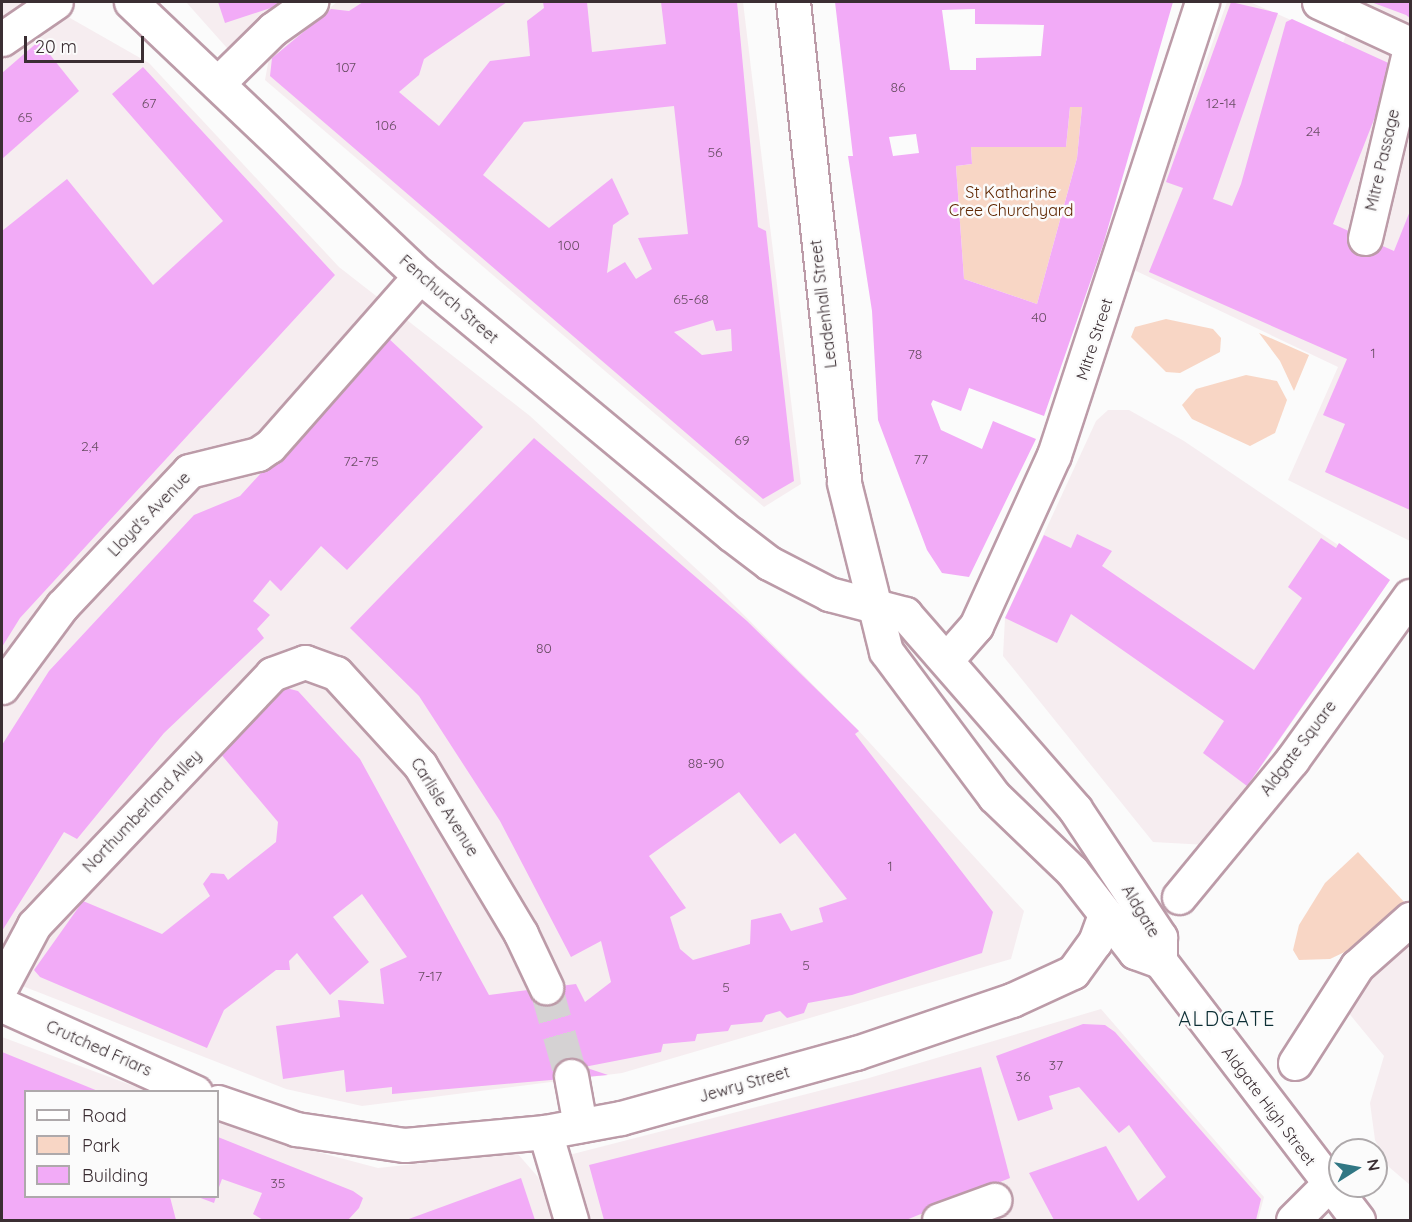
<!DOCTYPE html>
<style>
body{margin:0}
#map{position:relative;width:1412px;height:1222px;overflow:hidden;background:#fbfbfb;font-family:Quicksand,sans-serif}
div>[style]{position:absolute}
.built>*{inset:0;background:#f6edf0}
.green>*{inset:0;background:#f8d6c5}
.building>*{inset:0;background:#f2abf7}
.minor-tunnel>*{height:33px;margin-top:-16.5px;transform-origin:0;background:repeating-linear-gradient(90deg,#d5d2d3 0 33px,transparent 0 49px)}
.roads{filter:drop-shadow(2px 0 #bc9ba8) drop-shadow(-2px 0 #bc9ba8) drop-shadow(0 2px #bc9ba8) drop-shadow(0 -2px #bc9ba8)}
.pedestrian>*{height:33px;margin:-16.5px;padding:0 16.5px;transform-origin:16.5px;border-radius:16.5px;background:#fff}
.minor>*{height:33px;margin:-16.5px;padding:0 16.5px;transform-origin:16.5px;border-radius:16.5px;background:#fff}
.tertiary>*{height:33px;margin:-16.5px;padding:0 16.5px;transform-origin:16.5px;border-radius:16.5px;background:#fff}
span{translate:-50% -50%;white-space:nowrap;text-align:center;line-height:1.15;-webkit-text-stroke:5px #fbfbfb;paint-order:stroke}
.number-label{font-size:14px;color:#694d64}
.number-label span{-webkit-text-stroke-width:0}
.street-label{font-size:16px;color:#3b2e33}
.park-label{font-size:16px;color:#5f2600}
.quarter-label{font-size:20px;color:#0d2f35;letter-spacing:1.5px}
.frame{position:absolute;inset:0;border:3px solid #3b2e33;pointer-events:none}
.legend{position:absolute;left:24px;top:1090px;width:195px;height:108px;box-sizing:border-box;background:#fbfbfb;border:2px solid #aea9ab;margin:0;padding:8px 10px;list-style:none;font-size:18px;color:#3b2e33}
.legend li{display:flex;align-items:center;gap:12px;height:30px}
.legend b{width:30px;border:2px solid #aea9ab}
.north{position:absolute;left:1328px;top:1138px;width:60px;height:60px;box-sizing:border-box;background:#fbfbfb;border:2px solid #aea9ab;border-radius:50%;rotate:79deg;font-size:16px;font-weight:700;line-height:24px;text-align:center;color:#3b2e33}
.north::after{content:'';display:block;margin:auto;width:21px;height:27px;background:#317784;clip-path:polygon(50% 0,100% 100%,50% 72%,0 100%)}
.scale{position:absolute;left:24px;top:36px;width:120px;height:27px;box-sizing:border-box;border:3px solid #3b2e33;border-top:0;padding-left:8px;font-size:18px;line-height:21px;white-space:nowrap;color:#3b2e33;-webkit-text-stroke:4px #fbfbfb;paint-order:stroke}
</style>
<div id="map">
<div class="built">
<div style="clip-path:polygon(2px 2px,42px 2px,149px 63px,339px 267px,530px 416px,716px 587px,858px 730px,1024px 911px,1011px 959px,622px 1073px,362px 1106px,286px 1089px,2px 978px)"></div>
<div style="clip-path:polygon(186px 2px,307px 2px,235px 57px)"></div>
<div style="clip-path:polygon(337px 2px,743px 2px,801px 484px,764px 507px,265px 80px,269px 58px)"></div>
<div style="clip-path:polygon(1227px 2px,1250px 2px,1343px 43px,1358px 2px,1410px 2px,1410px 541px,1288px 480px,1338px 367px,1132px 269px)"></div>
<div style="clip-path:polygon(1108px 410px,1129px 410px,1184px 441px,1390px 580px,1207px 845px,1153px 842px,1003px 656px,1005px 618px,1096px 421px)"></div>
<div style="clip-path:polygon(1410px 937px,1410px 1185px,1389px 1167px,1375px 1140px,1370px 1103px,1384px 1056px,1347px 1011px,1348px 997px)"></div>
<div style="clip-path:polygon(1101px 1009px,1264px 1197px,1258px 1220px,582px 1220px,565px 1156px,869px 1078px)"></div>
<div style="clip-path:polygon(2px 1037px,147px 1091px,26px 1092px,26px 1196px,218px 1196px,218px 1118px,276px 1141px,378px 1168px,517px 1153px,538px 1177px,553px 1220px,2px 1220px)"></div>
</div>
<div class="green">
<div style="clip-path:polygon(1070px 107px,1082px 107px,1077px 158px,1037px 304px,964px 279px,956px 166px,972px 164px,971px 147px,1066px 147px)"></div>
<div style="clip-path:polygon(1166px 319px,1213px 329px,1221px 338px,1220px 352px,1180px 373px,1166px 372px,1131px 337px,1135px 327px)"></div>
<div style="clip-path:polygon(1259px 333px,1309px 355px,1294px 391px,1280px 361px)"></div>
<div style="clip-path:polygon(1246px 375px,1277px 381px,1287px 400px,1275px 433px,1250px 446px,1192px 419px,1182px 405px,1196px 389px)"></div>
<div style="clip-path:polygon(1358px 852px,1406px 904px,1351px 949px,1330px 959px,1299px 960px,1293px 950px,1299px 925px,1325px 883px)"></div>
</div>
<div class="building">
<div style="clip-path:polygon(218px 2px,289px 2px,225px 23px)"></div>
<div style="clip-path:polygon(evenodd,363px 2px,507px 2px,424px 59px,419px 75px,399px 92px,439px 126px,490px 61px,530px 56px,527px 21px,544px 8px,543px 2px,587px 2px,592px 52px,666px 44px,661px 2px,737px 2px,758px 227px,766px 231px,794px 481px,763px 499px,270px 76px,272px 58px,331px 9px,349px 11px,363px 2px,674px 106px,688px 234px,638px 238px,652px 269px,636px 279px,625px 262px,607px 273px,613px 225px,629px 214px,612px 178px,549px 228px,483px 175px,524px 122px,674px 106px,363px 2px,713px 320px,716px 331px,731px 329px,732px 351px,702px 355px,674px 332px,713px 320px)"></div>
<div style="clip-path:polygon(evenodd,835px 2px,1173px 2px,1103px 245px,1044px 416px,969px 388px,961px 411px,933px 400px,931px 404px,941px 430px,982px 449px,993px 421px,1036px 439px,969px 577px,942px 573px,927px 550px,878px 420px,872px 311px,848px 156px,853px 156px,835px 2px,975px 9px,975px 24px,1044px 25px,1041px 56px,976px 58px,976px 70px,950px 70px,942px 10px,975px 9px,835px 2px,1070px 107px,1082px 107px,1077px 158px,1037px 304px,964px 279px,956px 166px,972px 164px,971px 147px,1066px 147px,1070px 107px,835px 2px,916px 134px,919px 153px,893px 156px,889px 137px,916px 134px)"></div>
<div style="clip-path:polygon(1231px 2px,1278px 13px,1213px 199px,1232px 206px,1241px 184px,1286px 22px,1292px 19px,1395px 66px,1333px 224px,1394px 251px,1410px 211px,1410px 510px,1325px 472px,1345px 424px,1323px 415px,1347px 359px,1149px 272px,1183px 188px,1166px 182px)"></div>
<div style="clip-path:polygon(1371px 2px,1410px 2px,1410px 18px,1406px 15px)"></div>
<div style="clip-path:polygon(39px 41px,79px 91px,2px 159px,2px 73px)"></div>
<div style="clip-path:polygon(143px 67px,335px 275px,20px 618px,2px 647px,2px 231px,67px 179px,153px 285px,223px 221px,112px 94px)"></div>
<div style="clip-path:polygon(386px 336px,483px 427px,347px 570px,321px 546px,281px 591px,270px 580px,253px 601px,270px 615px,257px 629px,264px 638px,164px 733px,77px 839px,64px 832px,2px 931px,2px 745px,49px 671px,194px 515px,240px 496px)"></div>
<div style="clip-path:polygon(evenodd,534px 438px,747px 621px,859px 731px,855px 734px,993px 912px,982px 953px,852px 995px,808px 1003px,804px 1013px,787px 1018px,780px 1011px,766px 1015px,762px 1022px,731px 1025px,728px 1031px,697px 1034px,695px 1041px,663px 1044px,661px 1052px,584px 1067px,608px 1075px,392px 1094px,392px 1087px,346px 1092px,344px 1070px,283px 1079px,276px 1026px,340px 1017px,338px 1000px,384px 1004px,380px 969px,407px 957px,362px 894px,333px 917px,369px 962px,330px 995px,297px 953px,289px 961px,290px 970px,276px 970px,224px 1010px,207px 1048px,40px 977px,34px 970px,83px 901px,162px 934px,210px 896px,203px 884px,211px 873px,224px 874px,228px 880px,276px 842px,278px 822px,214px 746px,274px 689px,286px 688px,298px 691px,360px 759px,489px 995px,576px 984px,585px 1002px,611px 982px,601px 941px,571px 957px,500px 821px,419px 696px,350px 628px,534px 438px,739px 792px,780px 844px,795px 833px,847px 899px,819px 908px,823px 922px,791px 931px,781px 913px,751px 920px,750px 944px,693px 960px,680px 949px,670px 917px,686px 908px,649px 856px,739px 792px)"></div>
<div style="clip-path:polygon(1077px 534px,1112px 551px,1102px 566px,1254px 670px,1302px 598px,1288px 587px,1321px 538px,1336px 548px,1339px 543px,1390px 580px,1247px 786px,1203px 753px,1224px 721px,1071px 614px,1057px 643px,1005px 618px,1044px 535px,1071px 548px)"></div>
<div style="clip-path:polygon(1083px 1024px,1105px 1025px,1115px 1032px,1261px 1199px,1256px 1220px,1054px 1220px,1029px 1173px,1106px 1146px,1138px 1201px,1166px 1177px,1129px 1125px,1119px 1133px,1079px 1087px,1049px 1096px,1053px 1109px,1018px 1121px,996px 1056px)"></div>
<div style="clip-path:polygon(2px 1052px,98px 1091px,26px 1092px,26px 1197px,170px 1197px,176px 1220px,2px 1220px)"></div>
<div style="clip-path:polygon(981px 1067px,1010px 1178px,906px 1220px,604px 1220px,589px 1165px)"></div>
<div style="clip-path:polygon(218px 1137px,353px 1191px,363px 1198px,359px 1208px,348px 1220px,263px 1220px,253px 1214px,262px 1193px,222px 1179px,218px 1190px)"></div>
<div style="clip-path:polygon(521px 1178px,535px 1220px,406px 1220px)"></div>
<div style="clip-path:polygon(198px 1197px,216px 1197px,214px 1203px)"></div>
</div>
<div class="minor-tunnel">
<div style="left:546px;top:987px;width:92px;rotate:74.3deg"></div>
</div>
<div class="roads">
<div class="pedestrian">
<div style="left:1365px;top:238px;width:195px;rotate:-76.7deg"></div>
<div style="left:1179px;top:897px;width:178px;rotate:-50.5deg"></div>
<div style="left:1292px;top:760px;width:202px;rotate:-54.3deg"></div>
<div style="left:1295px;top:1063px;width:115px;rotate:-57.4deg"></div>
<div style="left:1357px;top:966px;width:71px;rotate:-41.6deg"></div>
</div>
<div class="minor">
<div style="left:1319px;top:2px;width:100px;rotate:24.8deg"></div>
<div style="left:2px;top:39px;width:65px;rotate:-34.4deg"></div>
<div style="left:218px;top:83px;width:77px;rotate:-44.5deg"></div>
<div style="left:273px;top:29px;width:47px;rotate:-35.4deg"></div>
<div style="left:947px;top:659px;width:44px;rotate:-48.7deg"></div>
<div style="left:976px;top:626px;width:188px;rotate:-65.5deg"></div>
<div style="left:1054px;top:455px;width:477px;rotate:-71.9deg"></div>
<div style="left:2px;top:687px;width:101px;rotate:-53.5deg"></div>
<div style="left:62px;top:606px;width:185px;rotate:-46.7deg"></div>
<div style="left:189px;top:471px;width:71px;rotate:-13.8deg"></div>
<div style="left:258px;top:454px;width:14px;rotate:-34deg"></div>
<div style="left:270px;top:446px;width:227px;rotate:-48.6deg"></div>
<div style="left:2px;top:985px;width:68px;rotate:-61.9deg"></div>
<div style="left:34px;top:925px;width:346px;rotate:-46.5deg"></div>
<div style="left:272px;top:674px;width:35px;rotate:-20deg"></div>
<div style="left:305px;top:662px;width:33px;rotate:20deg"></div>
<div style="left:336px;top:673px;width:125px;rotate:47.6deg"></div>
<div style="left:420px;top:765px;width:197px;rotate:59.1deg"></div>
<div style="left:521px;top:934px;width:59px;rotate:64.7deg"></div>
<div style="left:2px;top:1005px;width:212px;rotate:24.3deg"></div>
<div style="left:571px;top:1076px;width:50px;rotate:79.6deg"></div>
<div style="left:218px;top:1102px;width:83px;rotate:19.1deg"></div>
<div style="left:296px;top:1129px;width:110px;rotate:8.4deg"></div>
<div style="left:405px;top:1145px;width:141px;rotate:-5.3deg"></div>
<div style="left:545px;top:1132px;width:77px;rotate:-10.4deg"></div>
<div style="left:621px;top:1118px;width:244px;rotate:-15.5deg"></div>
<div style="left:856px;top:1053px;width:165px;rotate:-18.8deg"></div>
<div style="left:1012px;top:1000px;width:67px;rotate:-24.7deg"></div>
<div style="left:1073px;top:972px;width:37px;rotate:-54deg"></div>
<div style="left:1095px;top:942px;width:30px;rotate:-70deg"></div>
<div style="left:545px;top:1132px;width:92px;rotate:73.5deg"></div>
<div style="left:939px;top:1220px;width:59px;rotate:-20deg"></div>
</div>
<div class="tertiary">
<div style="left:131px;top:2px;width:398px;rotate:43.5deg"></div>
<div style="left:420px;top:276px;width:404px;rotate:39.7deg"></div>
<div style="left:731px;top:534px;width:48px;rotate:37.3deg"></div>
<div style="left:769px;top:563px;width:68px;rotate:27.3deg"></div>
<div style="left:829px;top:594px;width:79px;rotate:14.7deg"></div>
<div style="left:905px;top:614px;width:259px;rotate:48.9deg"></div>
<div style="left:1075px;top:809px;width:154px;rotate:56.4deg"></div>
<div style="left:1160px;top:937px;width:24px;rotate:90deg"></div>
<div style="left:793px;top:2px;width:484px;rotate:83.9deg"></div>
<div style="left:844px;top:483px;width:173px;rotate:76deg"></div>
<div style="left:886px;top:651px;width:181px;rotate:53.3deg"></div>
<div style="left:994px;top:796px;width:108px;rotate:43.9deg"></div>
<div style="left:1072px;top:871px;width:103px;rotate:52.1deg"></div>
<div style="left:1135px;top:952px;width:27px;rotate:20deg"></div>
<div style="left:1160px;top:961px;width:326px;rotate:52.6deg"></div>
<div style="left:1293px;top:1220px;width:51px;rotate:-45deg"></div>
</div>
</div>
<div class="number-label">
<span style="left:346px;top:67px">107</span>
<span style="left:898px;top:87px">86</span>
<span style="left:149px;top:103px">67</span>
<span style="left:1221px;top:103px">12-14</span>
<span style="left:25px;top:117px">65</span>
<span style="left:386px;top:125px">106</span>
<span style="left:1313px;top:131px">24</span>
<span style="left:715px;top:152px">56</span>
<span style="left:569px;top:245px">100</span>
<span style="left:691px;top:299px">65-68</span>
<span style="left:1039px;top:317px">40</span>
<span style="left:1373px;top:353px">1</span>
<span style="left:915px;top:354px">78</span>
<span style="left:742px;top:440px">69</span>
<span style="left:90px;top:446px">2,4</span>
<span style="left:921px;top:459px">77</span>
<span style="left:361px;top:461px">72-75</span>
<span style="left:544px;top:648px">80</span>
<span style="left:706px;top:763px">88-90</span>
<span style="left:890px;top:866px">1</span>
<span style="left:806px;top:965px">5</span>
<span style="left:430px;top:976px">7-17</span>
<span style="left:726px;top:987px">5</span>
<span style="left:1056px;top:1065px">37</span>
<span style="left:1023px;top:1076px">36</span>
<span style="left:278px;top:1183px">35</span>
</div>
<div class="street-label">
<span style="left:1382px;top:160px;rotate:-77deg">Mitre Passage</span>
<span style="left:449px;top:299px;rotate:41deg">Fenchurch Street</span>
<span style="left:823px;top:304px;rotate:-97deg">Leadenhall Street</span>
<span style="left:1094px;top:339px;rotate:-72deg">Mitre Street</span>
<span style="left:149px;top:514px;rotate:-46deg">Lloyd's Avenue</span>
<span style="left:1298px;top:748px;rotate:-53deg">Aldgate Square</span>
<span style="left:445px;top:807px;rotate:58deg">Carlisle Avenue</span>
<span style="left:142px;top:811px;rotate:-46deg">Northumberland Alley</span>
<span style="left:1141px;top:911px;rotate:59deg">Aldgate</span>
<span style="left:99px;top:1048px;rotate:24deg">Crutched Friars</span>
<span style="left:744px;top:1084px;rotate:-16deg">Jewry Street</span>
<span style="left:1269px;top:1106px;rotate:53deg">Aldgate High Street</span>
</div>
<div class="park-label">
<span style="left:1011px;top:201px">St Katharine<br>Cree Churchyard</span>
</div>
<div class="quarter-label">
<span style="left:1227px;top:1018px">ALDGATE</span>
</div>
<div class="frame"></div>
<ul class="legend">
<li><b style="height:8px;background:#fff"></b>Road</li>
<li><b style="height:16px;background:#f8d6c5"></b>Park</li>
<li><b style="height:16px;background:#f2abf7"></b>Building</li>
</ul>
<div class="north">N</div>
<div class="scale">20 m</div>
</div>
